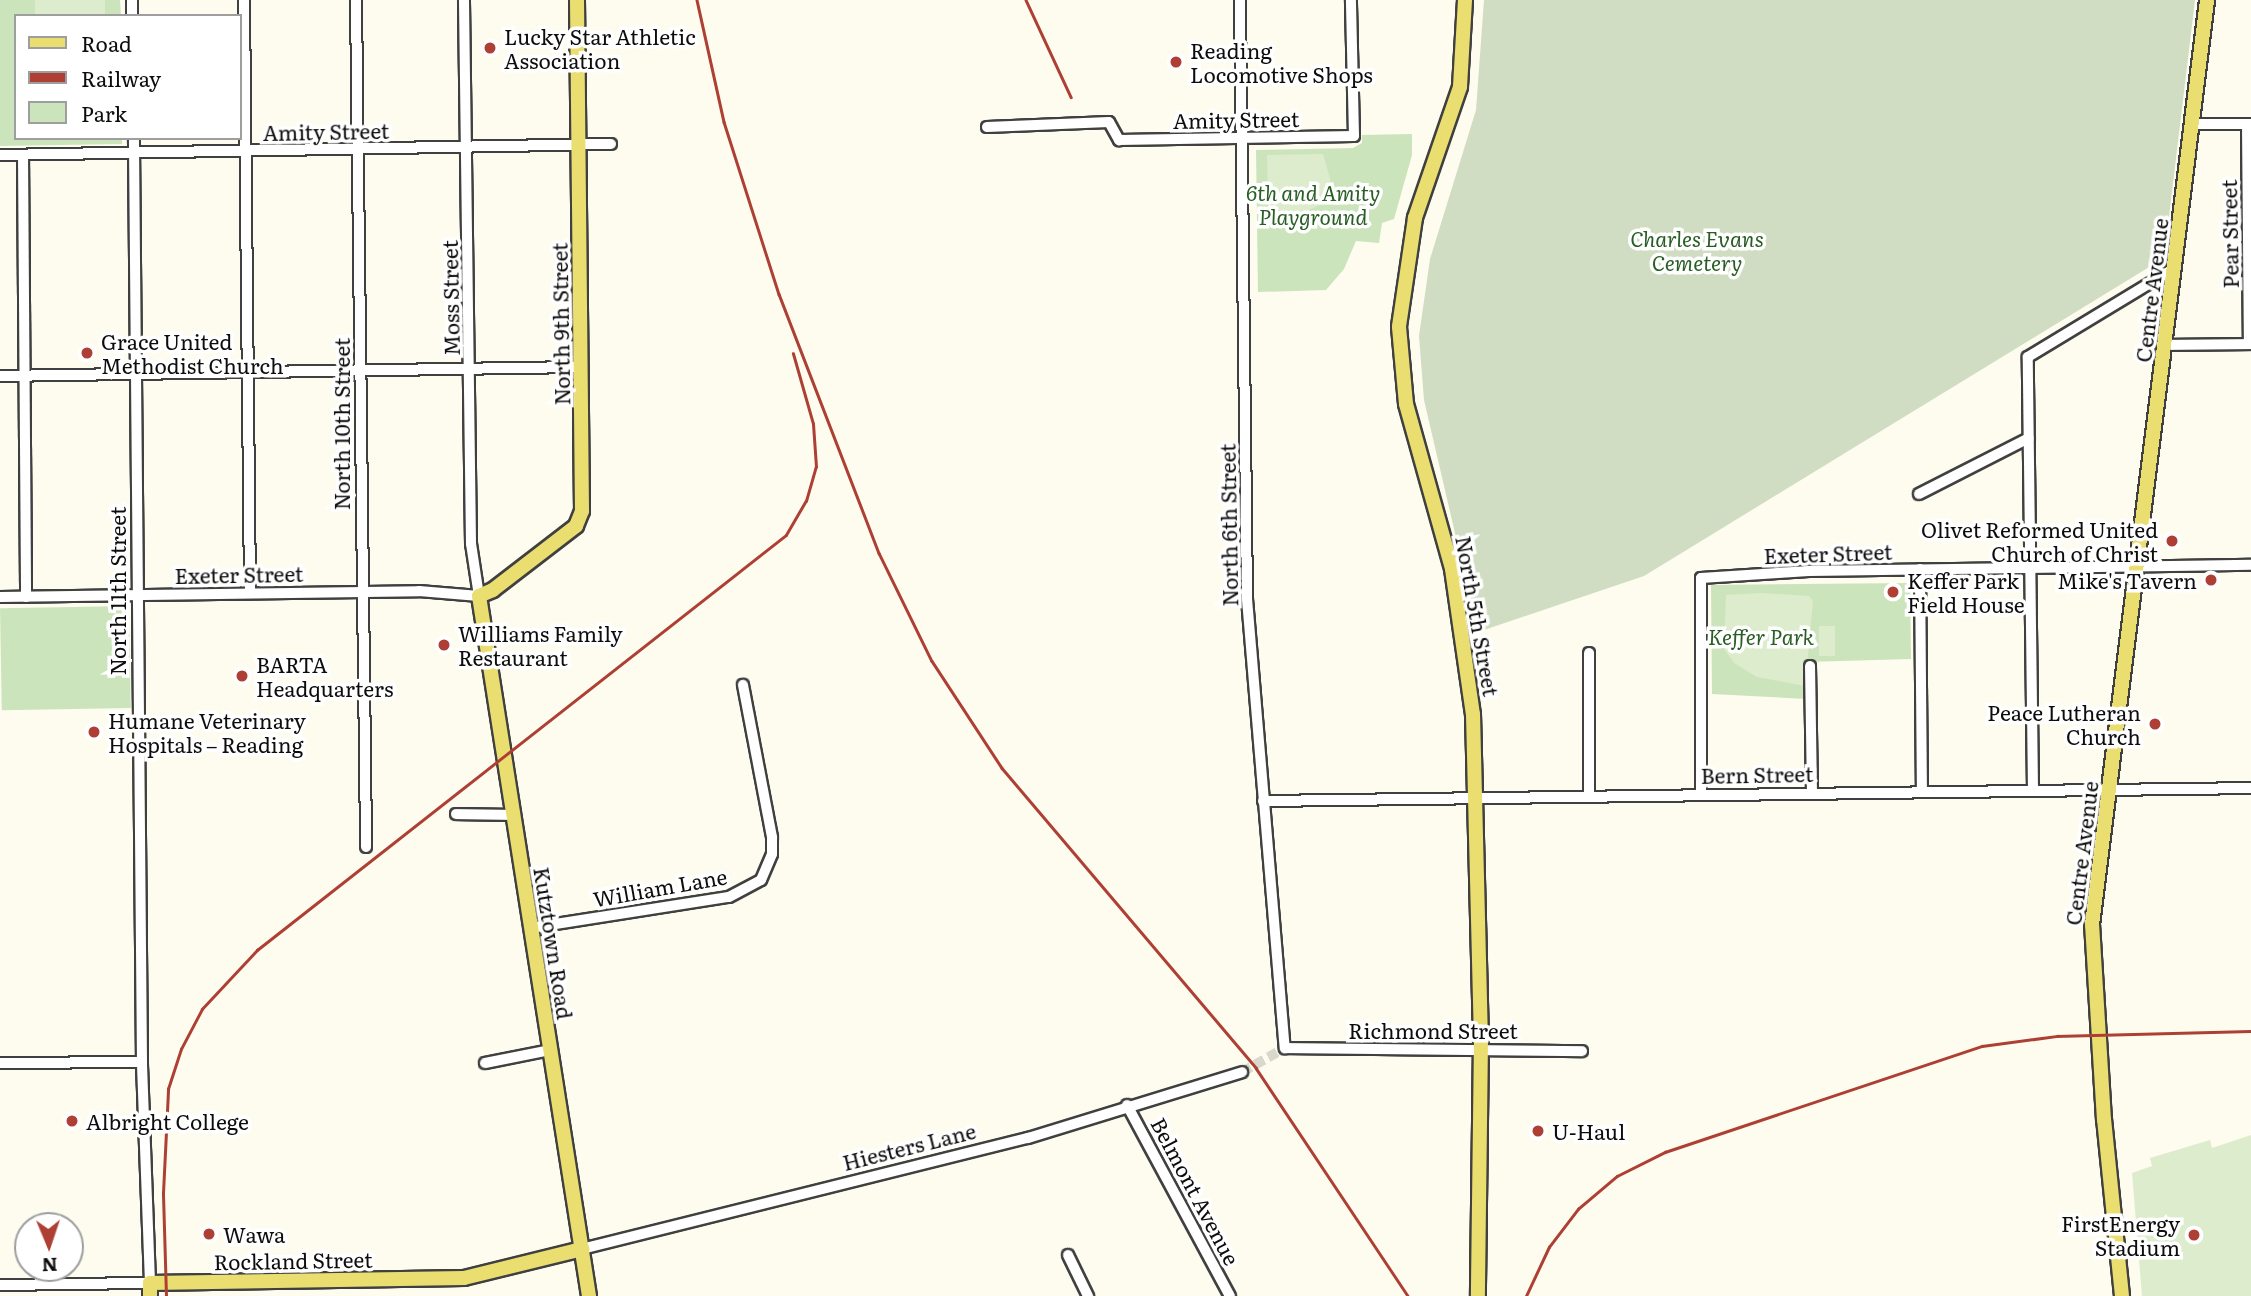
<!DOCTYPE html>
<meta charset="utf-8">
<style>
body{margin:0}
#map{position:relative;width:2251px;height:1296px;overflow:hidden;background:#fdfcee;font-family:Literata,serif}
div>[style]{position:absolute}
.green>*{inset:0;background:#cbe4bb;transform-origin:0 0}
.cemetery>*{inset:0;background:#d0ddc2}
.pitch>*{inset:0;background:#ddeccc;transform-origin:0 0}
.minor-tunnel>*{height:10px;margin-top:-5px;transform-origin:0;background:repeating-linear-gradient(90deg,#d9d8cc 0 10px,transparent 0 15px)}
.roads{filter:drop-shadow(2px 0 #404040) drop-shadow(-2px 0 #404040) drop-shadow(0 2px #404040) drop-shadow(0 -2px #404040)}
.minor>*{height:10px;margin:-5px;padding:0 5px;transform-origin:5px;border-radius:5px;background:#fff}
.major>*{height:14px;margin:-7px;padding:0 7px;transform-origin:7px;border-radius:7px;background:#eade71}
.rail>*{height:2.5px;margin:-1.25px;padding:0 1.25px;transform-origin:1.25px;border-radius:1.25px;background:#ae3f34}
.dots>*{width:19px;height:19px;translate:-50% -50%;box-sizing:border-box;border:4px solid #fff;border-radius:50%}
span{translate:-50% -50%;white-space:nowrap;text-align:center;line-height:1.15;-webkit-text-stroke:7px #fff;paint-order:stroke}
.poi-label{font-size:21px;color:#0d0d0d}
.left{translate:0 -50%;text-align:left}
.right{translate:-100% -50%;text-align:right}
.street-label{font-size:21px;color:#0d0d0d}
.park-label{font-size:21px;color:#285d24;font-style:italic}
.legend{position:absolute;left:14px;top:14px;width:228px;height:126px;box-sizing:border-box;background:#fff;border:2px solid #9e9e9e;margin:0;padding:9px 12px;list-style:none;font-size:21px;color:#0d0d0d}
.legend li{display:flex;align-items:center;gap:14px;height:35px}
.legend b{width:35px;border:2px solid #9e9e9e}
.north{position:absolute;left:14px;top:1212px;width:70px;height:70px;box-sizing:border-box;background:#fff;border:2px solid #9e9e9e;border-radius:50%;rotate:178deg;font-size:19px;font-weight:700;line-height:28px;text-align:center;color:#0d0d0d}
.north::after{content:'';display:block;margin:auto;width:24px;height:32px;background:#ae3f34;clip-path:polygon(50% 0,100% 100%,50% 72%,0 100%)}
</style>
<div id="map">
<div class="green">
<div style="clip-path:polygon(0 0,120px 0,121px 16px,16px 16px,16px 138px,122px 138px,122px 144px,0 146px)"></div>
<div style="clip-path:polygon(1412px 134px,1412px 155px,1394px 219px,1382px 223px,1379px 243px,1356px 241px,1344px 269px,1326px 290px,1258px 292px,1256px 150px,1353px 148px,1362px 143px,1362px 135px)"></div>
<div style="clip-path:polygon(1910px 583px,1911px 659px,1805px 662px,1806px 699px,1712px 694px,1711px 585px)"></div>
<div style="left:129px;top:606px;width:102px;height:129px;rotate:89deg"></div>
</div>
<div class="cemetery">
<div style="clip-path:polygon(1484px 0,2195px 0,2164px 258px,1644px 576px,1478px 632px,1424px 400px,1419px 336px,1430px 259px,1476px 110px)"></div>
</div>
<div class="pitch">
<div style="left:35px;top:0;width:70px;height:18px"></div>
<div style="clip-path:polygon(1323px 154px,1331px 182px,1322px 204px,1297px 215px,1283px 215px,1268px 205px,1267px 155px)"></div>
<div style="clip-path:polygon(1761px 593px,1809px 596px,1813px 601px,1805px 686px,1757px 677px,1734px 663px,1724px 649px,1726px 595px)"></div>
<div style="left:1819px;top:626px;width:16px;height:30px"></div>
<div style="clip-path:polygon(2251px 1135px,2251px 1296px,2142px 1296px,2132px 1173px,2152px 1166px,2150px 1158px,2210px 1140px,2212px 1148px)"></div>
</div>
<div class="minor-tunnel">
<div style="left:1242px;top:1072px;width:49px;rotate:-29.2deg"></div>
</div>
<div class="roads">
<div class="minor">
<div style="left:132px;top:0;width:16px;rotate:90deg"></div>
<div style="left:244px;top:0;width:593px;rotate:89.42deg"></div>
<div style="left:356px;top:0;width:847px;rotate:89.32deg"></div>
<div style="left:1240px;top:0;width:599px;rotate:89.33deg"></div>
<div style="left:1247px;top:599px;width:451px;rotate:85.2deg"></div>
<div style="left:1285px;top:1048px;width:297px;rotate:0.6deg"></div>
<div style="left:2192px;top:124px;width:59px"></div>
<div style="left:2247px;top:124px;width:220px;rotate:89.5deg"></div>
<div style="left:987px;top:127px;width:122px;rotate:-2.3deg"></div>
<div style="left:1109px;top:122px;width:21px;rotate:61deg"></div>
<div style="left:1119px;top:140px;width:235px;rotate:-1deg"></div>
<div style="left:1354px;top:136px;width:136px;rotate:-91.3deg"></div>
<div style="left:0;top:155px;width:611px;rotate:-1.03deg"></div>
<div style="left:23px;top:155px;width:442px;rotate:89.6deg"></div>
<div style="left:2165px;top:345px;width:86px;rotate:-0.7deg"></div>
<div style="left:0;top:376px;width:581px;rotate:-0.89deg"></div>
<div style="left:1919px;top:494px;width:123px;rotate:-27deg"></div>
<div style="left:1920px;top:569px;width:222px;rotate:89.5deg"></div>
<div style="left:0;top:597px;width:419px;rotate:-0.8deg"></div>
<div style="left:419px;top:591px;width:60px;rotate:4.8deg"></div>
<div style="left:479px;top:596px;width:53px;rotate:-98.7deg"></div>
<div style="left:471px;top:544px;width:544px;rotate:-90.74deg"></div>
<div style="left:1589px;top:653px;width:143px;rotate:90deg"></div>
<div style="left:1810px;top:666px;width:127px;rotate:89.1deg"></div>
<div style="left:2033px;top:790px;width:433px;rotate:-90.7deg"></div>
<div style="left:2028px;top:357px;width:172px;rotate:-31.2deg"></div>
<div style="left:1701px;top:794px;width:216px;rotate:-90deg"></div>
<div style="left:1701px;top:578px;width:108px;rotate:-3.7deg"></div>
<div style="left:1809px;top:571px;width:442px;rotate:-0.8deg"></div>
<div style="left:1263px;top:801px;width:988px;rotate:-0.75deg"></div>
<div style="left:456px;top:814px;width:56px;rotate:1deg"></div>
<div style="left:530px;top:928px;width:201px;rotate:-8.9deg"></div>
<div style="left:729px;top:897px;width:36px;rotate:-28deg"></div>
<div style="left:761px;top:880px;width:28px;rotate:-67deg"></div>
<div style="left:772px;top:854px;width:17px;rotate:-90deg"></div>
<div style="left:772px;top:837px;width:155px;rotate:-100.8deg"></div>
<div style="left:0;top:1063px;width:142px;rotate:-0.4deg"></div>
<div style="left:485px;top:1063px;width:66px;rotate:-11.3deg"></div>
<div style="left:1127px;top:1105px;width:217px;rotate:61.7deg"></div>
<div style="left:582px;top:1249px;width:460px;rotate:-14deg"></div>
<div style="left:1028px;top:1138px;width:224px;rotate:-17.1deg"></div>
<div style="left:1068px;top:1255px;width:46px;rotate:64deg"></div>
<div style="left:0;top:1285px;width:150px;rotate:-0.8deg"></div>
<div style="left:150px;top:1283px;width:221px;rotate:-92.1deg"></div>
<div style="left:142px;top:1062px;width:924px;rotate:-90.5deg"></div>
</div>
<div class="major">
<div style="left:577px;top:0;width:511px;rotate:89.44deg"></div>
<div style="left:582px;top:511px;width:16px;rotate:112deg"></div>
<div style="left:576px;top:526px;width:105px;rotate:142.4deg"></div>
<div style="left:493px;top:590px;width:15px;rotate:157deg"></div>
<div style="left:479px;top:596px;width:709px;rotate:81.07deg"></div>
<div style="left:1465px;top:0;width:87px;rotate:93.3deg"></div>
<div style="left:1460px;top:87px;width:139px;rotate:109deg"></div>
<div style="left:1415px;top:218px;width:110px;rotate:98.4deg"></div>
<div style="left:1399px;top:327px;width:77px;rotate:84.8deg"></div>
<div style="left:1406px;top:404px;width:171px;rotate:74.4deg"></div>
<div style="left:1452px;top:569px;width:147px;rotate:81.8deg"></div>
<div style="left:1473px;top:714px;width:326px;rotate:88.6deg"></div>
<div style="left:1481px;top:1040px;width:256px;rotate:90.7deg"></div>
<div style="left:150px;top:1296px;width:13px;rotate:-90deg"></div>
<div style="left:150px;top:1283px;width:314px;rotate:-0.9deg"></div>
<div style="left:464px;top:1278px;width:122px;rotate:-13.8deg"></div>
<div style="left:2122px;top:1296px;width:177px;rotate:-95.8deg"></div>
<div style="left:2104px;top:1120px;width:195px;rotate:-93.5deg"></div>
<div style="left:2092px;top:925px;width:932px;rotate:-82.91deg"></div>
</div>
</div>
<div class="rail">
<div style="left:697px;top:0;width:125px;rotate:77.5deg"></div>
<div style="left:724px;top:122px;width:181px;rotate:72.3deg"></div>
<div style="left:779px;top:294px;width:278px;rotate:68.9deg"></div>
<div style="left:879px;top:553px;width:120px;rotate:63.9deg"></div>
<div style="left:932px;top:661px;width:128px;rotate:56.8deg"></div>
<div style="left:1002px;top:768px;width:393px;rotate:49.7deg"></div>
<div style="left:1256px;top:1068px;width:274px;rotate:56.3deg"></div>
<div style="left:1026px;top:0;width:107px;rotate:65.1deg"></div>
<div style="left:166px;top:1296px;width:103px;rotate:-91.7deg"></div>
<div style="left:163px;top:1193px;width:104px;rotate:-87.2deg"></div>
<div style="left:168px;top:1089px;width:42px;rotate:-72deg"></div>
<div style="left:181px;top:1049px;width:45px;rotate:-62.3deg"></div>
<div style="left:202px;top:1009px;width:81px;rotate:-47deg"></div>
<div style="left:257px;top:950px;width:672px;rotate:-38.11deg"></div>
<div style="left:786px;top:535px;width:39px;rotate:-60deg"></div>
<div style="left:806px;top:501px;width:35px;rotate:-74deg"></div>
<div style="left:816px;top:467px;width:43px;rotate:-94deg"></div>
<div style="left:813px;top:424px;width:73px;rotate:-105.9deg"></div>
<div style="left:1526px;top:1296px;width:54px;rotate:-64.9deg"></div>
<div style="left:1549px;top:1247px;width:48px;rotate:-52.7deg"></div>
<div style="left:1578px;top:1209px;width:51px;rotate:-40.2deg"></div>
<div style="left:1617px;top:1176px;width:54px;rotate:-26.6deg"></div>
<div style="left:1665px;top:1152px;width:334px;rotate:-18.5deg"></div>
<div style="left:1982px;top:1046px;width:76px;rotate:-7.6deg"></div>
<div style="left:2057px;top:1036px;width:194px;rotate:-1.5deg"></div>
</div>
<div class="dots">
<div style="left:490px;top:48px;background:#ae3f34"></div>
<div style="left:1176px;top:62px;background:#ae3f34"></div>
<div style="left:87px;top:353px;background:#ae3f34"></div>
<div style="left:2172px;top:541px;background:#ae3f34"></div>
<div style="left:2211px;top:580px;background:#ae3f34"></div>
<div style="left:1893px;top:592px;background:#ae3f34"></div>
<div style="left:444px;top:645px;background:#ae3f34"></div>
<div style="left:242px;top:676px;background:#ae3f34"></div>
<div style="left:2155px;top:724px;background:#ae3f34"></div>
<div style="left:94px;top:732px;background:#ae3f34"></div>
<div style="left:72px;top:1121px;background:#ae3f34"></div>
<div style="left:1538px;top:1131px;background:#ae3f34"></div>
<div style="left:209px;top:1234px;background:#ae3f34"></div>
<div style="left:2194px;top:1235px;background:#ae3f34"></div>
</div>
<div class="poi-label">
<span class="left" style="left:504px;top:48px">Lucky Star Athletic<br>Association</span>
<span class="left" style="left:1190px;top:62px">Reading<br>Locomotive Shops</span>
<span class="left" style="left:101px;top:353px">Grace United<br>Methodist Church</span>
<span class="right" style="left:2158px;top:541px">Olivet Reformed United<br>Church of Christ</span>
<span class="left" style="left:1907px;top:592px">Keffer Park<br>Field House</span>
<span class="right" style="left:2197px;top:580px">Mike's Tavern</span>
<span class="left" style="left:458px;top:645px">Williams Family<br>Restaurant</span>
<span class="left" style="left:256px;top:676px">BARTA<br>Headquarters</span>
<span class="right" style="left:2141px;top:724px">Peace Lutheran<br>Church</span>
<span class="left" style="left:108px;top:732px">Humane Veterinary<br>Hospitals – Reading</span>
<span class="left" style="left:86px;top:1121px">Albright College</span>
<span class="left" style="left:1552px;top:1131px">U-Haul</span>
<span class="right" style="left:2180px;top:1235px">FirstEnergy<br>Stadium</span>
<span class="left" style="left:223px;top:1234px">Wawa</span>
</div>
<div class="street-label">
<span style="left:1236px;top:119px;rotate:-1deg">Amity Street</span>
<span style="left:326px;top:131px;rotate:-1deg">Amity Street</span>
<span style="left:2229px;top:234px;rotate:-91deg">Pear Street</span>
<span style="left:2151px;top:290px;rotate:-83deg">Centre Avenue</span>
<span style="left:450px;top:298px;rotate:-91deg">Moss Street</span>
<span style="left:560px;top:324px;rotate:-91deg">North 9th Street</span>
<span style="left:341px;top:424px;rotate:-90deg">North 10th Street</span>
<span style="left:1228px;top:525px;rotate:-91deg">North 6th Street</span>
<span style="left:1828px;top:553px;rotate:-2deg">Exeter Street</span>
<span style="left:239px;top:574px;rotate:-1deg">Exeter Street</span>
<span style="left:117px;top:591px;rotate:-90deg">North 11th Street</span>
<span style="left:1478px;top:616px;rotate:80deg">North 5th Street</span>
<span style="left:1757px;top:774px;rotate:-1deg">Bern Street</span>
<span style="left:2081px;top:853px;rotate:-83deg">Centre Avenue</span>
<span style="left:660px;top:887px;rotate:-10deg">William Lane</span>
<span style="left:554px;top:943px;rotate:81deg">Kutztown Road</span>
<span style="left:1433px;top:1030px">Richmond Street</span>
<span style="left:909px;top:1146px;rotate:-14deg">Hiesters Lane</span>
<span style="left:1196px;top:1191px;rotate:62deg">Belmont Avenue</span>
<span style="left:293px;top:1260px;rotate:-1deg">Rockland Street</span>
</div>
<div class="park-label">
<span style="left:1313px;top:204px">6th and Amity<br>Playground</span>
<span style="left:1697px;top:250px">Charles Evans<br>Cemetery</span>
<span style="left:1761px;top:636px">Keffer Park</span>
</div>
<ul class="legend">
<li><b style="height:9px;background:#eade71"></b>Road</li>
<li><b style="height:9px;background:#ae3f34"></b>Railway</li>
<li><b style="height:19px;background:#cbe4bb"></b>Park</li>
</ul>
<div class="north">N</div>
</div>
